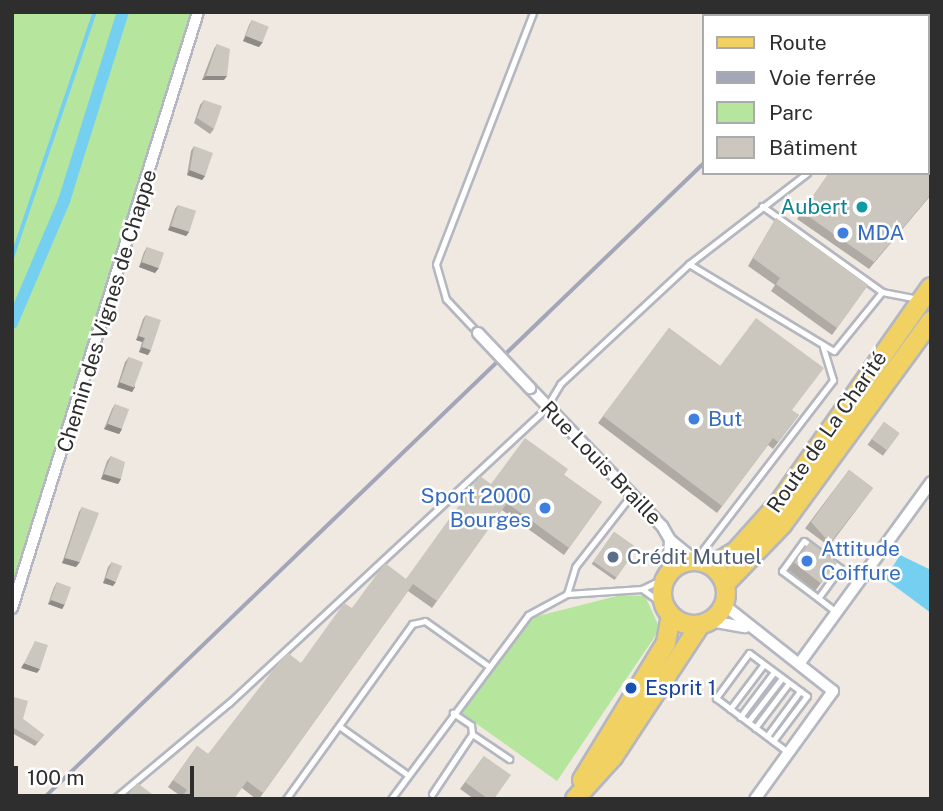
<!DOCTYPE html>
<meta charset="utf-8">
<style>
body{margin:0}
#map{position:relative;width:943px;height:811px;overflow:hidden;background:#efe9e1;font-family:"Public Sans",sans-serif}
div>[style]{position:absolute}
.green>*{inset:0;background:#b6e59e}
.water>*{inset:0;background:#75cff0}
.stream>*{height:3.5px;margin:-1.75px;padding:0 1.75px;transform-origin:1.75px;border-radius:1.75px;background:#75cff0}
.canal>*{height:12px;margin:-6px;padding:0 6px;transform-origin:6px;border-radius:6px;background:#75cff0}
.roads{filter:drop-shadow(2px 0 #b4b7c1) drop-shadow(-2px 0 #b4b7c1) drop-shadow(0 2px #b4b7c1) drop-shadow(0 -2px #b4b7c1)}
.service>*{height:5px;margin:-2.5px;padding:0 2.5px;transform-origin:2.5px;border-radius:2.5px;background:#fff}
.minor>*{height:10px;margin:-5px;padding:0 5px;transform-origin:5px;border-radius:5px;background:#fff}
.primary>*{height:18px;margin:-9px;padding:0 9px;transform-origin:9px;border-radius:9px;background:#f2d163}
.primary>.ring{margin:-9px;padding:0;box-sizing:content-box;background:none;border:18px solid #f2d163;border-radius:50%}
.rail>*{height:3.5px;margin:-1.75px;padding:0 1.75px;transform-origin:1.75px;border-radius:1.75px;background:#a3a6b8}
.bridges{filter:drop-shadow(2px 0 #b4b7c1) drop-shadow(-2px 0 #b4b7c1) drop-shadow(0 2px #b4b7c1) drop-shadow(0 -2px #b4b7c1)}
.minor-bridge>*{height:10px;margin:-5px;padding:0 5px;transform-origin:5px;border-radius:5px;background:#fff}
.wall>*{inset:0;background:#afaba4;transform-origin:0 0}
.shaded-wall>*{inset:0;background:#8e8b86;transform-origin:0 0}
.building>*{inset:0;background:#cbc7bf;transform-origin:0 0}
.dots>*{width:19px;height:19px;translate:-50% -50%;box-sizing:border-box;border:4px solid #fff;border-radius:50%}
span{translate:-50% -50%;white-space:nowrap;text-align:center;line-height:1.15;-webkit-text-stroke:5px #fff;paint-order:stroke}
.culture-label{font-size:21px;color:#0d838f}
.right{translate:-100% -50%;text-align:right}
.shop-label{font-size:21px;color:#366cbe}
.left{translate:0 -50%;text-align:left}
.street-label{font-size:21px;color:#2e2e2e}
.service-label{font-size:21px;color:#4e5e75}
.transit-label{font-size:21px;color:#164399}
.frame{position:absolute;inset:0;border:14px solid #2e2e2e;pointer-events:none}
.legend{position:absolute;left:702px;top:14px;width:228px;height:161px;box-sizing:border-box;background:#fff;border:2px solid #ababab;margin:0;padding:9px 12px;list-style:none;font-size:21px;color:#2e2e2e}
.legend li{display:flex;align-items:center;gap:14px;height:35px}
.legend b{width:35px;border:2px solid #ababab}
.scale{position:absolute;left:14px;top:766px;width:180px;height:32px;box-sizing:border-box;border:4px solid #2e2e2e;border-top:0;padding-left:9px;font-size:21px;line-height:24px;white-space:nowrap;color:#2e2e2e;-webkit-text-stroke:5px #fff;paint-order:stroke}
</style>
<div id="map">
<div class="green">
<div style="clip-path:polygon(12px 12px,198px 12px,12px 608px)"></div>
<div style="clip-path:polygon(621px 595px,645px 596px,660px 629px,557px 781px,460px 712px,534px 617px)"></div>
</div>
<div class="water">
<div style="clip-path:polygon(900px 555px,931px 570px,931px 613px,885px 579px)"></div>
</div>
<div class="stream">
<div style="left:12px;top:258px;width:260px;rotate:-71.4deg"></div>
</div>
<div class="canal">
<div style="left:12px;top:323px;width:133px;rotate:-66.9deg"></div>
<div style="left:64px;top:201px;width:198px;rotate:-72.7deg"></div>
</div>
<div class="roads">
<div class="service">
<div style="left:927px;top:84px;width:4px;rotate:-27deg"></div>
<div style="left:762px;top:206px;width:148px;rotate:35.6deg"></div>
<div style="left:882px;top:292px;width:37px;rotate:11deg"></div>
<div style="left:689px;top:264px;width:169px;rotate:31deg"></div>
<div style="left:834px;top:351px;width:76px;rotate:-50.9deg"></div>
<div style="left:478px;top:333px;width:47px;rotate:-133.3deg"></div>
<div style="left:446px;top:299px;width:36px;rotate:-106deg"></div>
<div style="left:436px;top:264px;width:270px;rotate:-68.9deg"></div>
<div style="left:547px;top:406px;width:26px;rotate:-59deg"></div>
<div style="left:560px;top:384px;width:176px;rotate:-42.9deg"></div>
<div style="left:689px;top:264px;width:149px;rotate:-37.6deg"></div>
<div style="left:804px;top:541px;width:45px;rotate:36.9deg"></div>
<div style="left:840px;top:568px;width:37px;rotate:126deg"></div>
<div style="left:818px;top:598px;width:45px;rotate:-143.1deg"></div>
<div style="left:782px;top:571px;width:37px;rotate:-54deg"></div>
<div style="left:695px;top:560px;width:227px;rotate:-52.5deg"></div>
<div style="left:833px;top:380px;width:34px;rotate:-107deg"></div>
<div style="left:642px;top:589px;width:29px;rotate:36deg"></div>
<div style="left:567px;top:594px;width:28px;rotate:-73deg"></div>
<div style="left:575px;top:567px;width:93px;rotate:-52deg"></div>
<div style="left:818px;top:598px;width:24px;rotate:38deg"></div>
<div style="left:730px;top:709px;width:56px;rotate:-52.9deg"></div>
<div style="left:740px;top:717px;width:56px;rotate:-52.9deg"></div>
<div style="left:748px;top:722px;width:56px;rotate:-52.3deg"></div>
<div style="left:339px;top:726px;width:85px;rotate:35.4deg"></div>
<div style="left:755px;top:728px;width:56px;rotate:-52.9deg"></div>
<div style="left:472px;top:734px;width:45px;rotate:34deg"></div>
<div style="left:767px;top:736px;width:56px;rotate:-53.7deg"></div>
<div style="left:773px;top:741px;width:56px;rotate:-52.9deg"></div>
<div style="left:807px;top:696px;width:72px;rotate:-143.4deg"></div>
<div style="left:749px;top:653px;width:56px;rotate:126.3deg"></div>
<div style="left:716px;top:698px;width:91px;rotate:37deg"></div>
<div style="left:432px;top:794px;width:72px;rotate:-56.3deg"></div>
<div style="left:472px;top:734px;width:9px;rotate:-96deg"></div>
<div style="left:471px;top:725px;width:22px;rotate:-146deg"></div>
<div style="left:114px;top:799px;width:150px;rotate:-39.9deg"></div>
<div style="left:229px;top:703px;width:434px;rotate:-42.9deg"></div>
<div style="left:286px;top:799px;width:216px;rotate:-54.2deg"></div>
<div style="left:412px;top:624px;width:13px;rotate:-13deg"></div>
<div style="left:425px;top:621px;width:76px;rotate:35.4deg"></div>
<div style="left:391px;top:799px;width:229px;rotate:-53.3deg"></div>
<div style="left:528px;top:615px;width:44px;rotate:-28.3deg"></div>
<div style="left:567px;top:594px;width:75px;rotate:-3.8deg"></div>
<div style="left:642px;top:589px;width:28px;rotate:-26deg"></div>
</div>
<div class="minor">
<div style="left:530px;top:388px;width:191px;rotate:46.3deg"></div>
<div style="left:662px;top:526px;width:16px;rotate:60deg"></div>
<div style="left:670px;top:540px;width:34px;rotate:93deg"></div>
<div style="left:670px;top:540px;width:32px;rotate:39deg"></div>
<div style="left:724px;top:605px;width:139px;rotate:38.3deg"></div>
<div style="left:833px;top:691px;width:133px;rotate:125.8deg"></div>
<div style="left:12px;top:608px;width:624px;rotate:-72.67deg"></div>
<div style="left:710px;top:621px;width:36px;rotate:10deg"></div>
<div style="left:799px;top:664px;width:225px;rotate:-54deg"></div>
</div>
<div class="primary">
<div class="ring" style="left:662px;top:561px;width:46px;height:46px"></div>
<div style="left:712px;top:566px;width:28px;rotate:-32deg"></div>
<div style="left:736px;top:551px;width:64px;rotate:-48.1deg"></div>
<div style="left:779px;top:503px;width:264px;rotate:-54.9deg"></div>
<div style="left:725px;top:584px;width:82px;rotate:-46deg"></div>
<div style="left:782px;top:525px;width:253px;rotate:-53.9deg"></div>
<div style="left:582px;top:780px;width:161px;rotate:-58.5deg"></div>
<div style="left:666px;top:643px;width:27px;rotate:-80deg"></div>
<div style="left:575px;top:799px;width:57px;rotate:-47.9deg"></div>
<div style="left:613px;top:757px;width:158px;rotate:-56.6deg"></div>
</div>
</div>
<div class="rail">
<div style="left:873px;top:16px;width:6px;rotate:-45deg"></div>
<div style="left:43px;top:799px;width:916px;rotate:-43.89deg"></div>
</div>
<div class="bridges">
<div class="minor-bridge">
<div style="left:478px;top:333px;width:76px;rotate:46.6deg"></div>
</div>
</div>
<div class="wall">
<div style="clip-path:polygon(252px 20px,259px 47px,243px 41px,249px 25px)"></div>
<div style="clip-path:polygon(217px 44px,224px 80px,202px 80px,214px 49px)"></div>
<div style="clip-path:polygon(931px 97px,931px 195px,869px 269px,797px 219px,829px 173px,927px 173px)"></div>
<div style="clip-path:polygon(204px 100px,214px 129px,210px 134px,194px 123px,200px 105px)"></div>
<div style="clip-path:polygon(194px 146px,205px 176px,202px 180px,187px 175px,191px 151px)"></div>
<div style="clip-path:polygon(178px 205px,189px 232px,186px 236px,168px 230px,175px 209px)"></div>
<div style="clip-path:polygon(776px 218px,868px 285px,832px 335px,771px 291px,775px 285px,748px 266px)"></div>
<div style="clip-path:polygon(147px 247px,155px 273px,139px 267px,144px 252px)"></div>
<div style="clip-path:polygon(146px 315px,148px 355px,139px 352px,142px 342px,136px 340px,143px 319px)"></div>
<div style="clip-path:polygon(669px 328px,720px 366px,799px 415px,773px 449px,768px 445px,717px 513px,598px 423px)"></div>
<div style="clip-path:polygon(129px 357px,135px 387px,132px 392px,117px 387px,125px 362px)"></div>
<div style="clip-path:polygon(115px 404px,122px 429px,119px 434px,104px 429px,112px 409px)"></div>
<div style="left:884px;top:422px;width:19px;height:28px;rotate:36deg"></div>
<div style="clip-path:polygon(111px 456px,121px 479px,118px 484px,101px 479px,107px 461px)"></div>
<div style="left:849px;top:470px;width:30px;height:73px;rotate:37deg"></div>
<div style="clip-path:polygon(564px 475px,602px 502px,564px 555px,502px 510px,432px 608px,408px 591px,259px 799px,256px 799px,242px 788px,182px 797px,168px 787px,197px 746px,208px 754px,301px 663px,352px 608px,406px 579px,491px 484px)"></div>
<div style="clip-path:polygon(82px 507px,76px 567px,62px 563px,79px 512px)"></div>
<div style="left:614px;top:532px;width:28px;height:39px;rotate:35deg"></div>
<div style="left:810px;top:542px;width:34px;height:35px;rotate:38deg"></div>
<div style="clip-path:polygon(112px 562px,113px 586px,103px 583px,108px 567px)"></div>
<div style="clip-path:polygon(57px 582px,65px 604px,62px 609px,48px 604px,54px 587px)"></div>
<div style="clip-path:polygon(14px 697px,23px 719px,44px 735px,35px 746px,12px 733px,12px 700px)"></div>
<div style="clip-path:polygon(484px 756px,494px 799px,474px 799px,460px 789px)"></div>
</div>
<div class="shaded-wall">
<div style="clip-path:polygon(246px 36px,263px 42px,259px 47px,243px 41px)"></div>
<div style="clip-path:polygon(206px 76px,227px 76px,224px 80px,202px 80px)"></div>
<div style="clip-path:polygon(190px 170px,205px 176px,202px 180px,187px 175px)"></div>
<div style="left:931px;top:194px;width:1px;height:89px;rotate:90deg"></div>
<div style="clip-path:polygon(171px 226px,189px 232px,186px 236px,168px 230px)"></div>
<div style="clip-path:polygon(142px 262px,159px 268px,155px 273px,139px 267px)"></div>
<div style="clip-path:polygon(139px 336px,145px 338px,142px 342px,136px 340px)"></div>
<div style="clip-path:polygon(142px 347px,151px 350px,148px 355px,139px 352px)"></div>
<div style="clip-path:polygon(120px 382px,135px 387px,132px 392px,117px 387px)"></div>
<div style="clip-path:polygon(108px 424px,122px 429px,119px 434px,104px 429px)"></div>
<div style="clip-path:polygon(104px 474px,121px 479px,118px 484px,101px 479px)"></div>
<div style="clip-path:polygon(65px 558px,80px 562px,76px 567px,62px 563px)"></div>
<div style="clip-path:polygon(106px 578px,116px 582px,113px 586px,103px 583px)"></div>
<div style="clip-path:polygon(52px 600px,65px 604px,62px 609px,48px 604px)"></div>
<div style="clip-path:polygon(24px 663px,40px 669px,37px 673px,21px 668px)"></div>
</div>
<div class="building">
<div style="left:252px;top:20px;width:18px;height:17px;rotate:22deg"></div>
<div style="clip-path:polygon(217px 44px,230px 49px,227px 76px,206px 76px)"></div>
<div style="clip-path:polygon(931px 97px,931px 194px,874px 262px,802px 212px,829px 173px,927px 173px,927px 102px)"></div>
<div style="clip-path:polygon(204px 100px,222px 106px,214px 129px,197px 118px)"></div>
<div style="clip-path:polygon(194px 146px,213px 153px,205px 176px,190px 170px)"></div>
<div style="left:178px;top:205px;width:19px;height:22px;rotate:18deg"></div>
<div style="clip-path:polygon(776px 218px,868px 285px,837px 328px,776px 284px,780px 278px,753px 258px)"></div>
<div style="left:147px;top:247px;width:18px;height:16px;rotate:19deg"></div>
<div style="clip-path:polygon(146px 315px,161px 320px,151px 350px,142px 347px,145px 338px,139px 336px)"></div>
<div style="clip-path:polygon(756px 318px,824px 368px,792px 410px,799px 415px,778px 442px,773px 438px,722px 506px,603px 416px,669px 328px,720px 366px)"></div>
<div style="left:129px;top:357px;width:15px;height:27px;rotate:20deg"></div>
<div style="left:115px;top:404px;width:15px;height:21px;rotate:20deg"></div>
<div style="left:884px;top:422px;width:19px;height:21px;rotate:36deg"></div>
<div style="clip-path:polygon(525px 438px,568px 469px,564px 475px,602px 502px,569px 548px,507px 503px,437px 601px,413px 584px,263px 793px,247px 781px,234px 799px,180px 799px,187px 790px,173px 780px,197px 746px,208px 754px,280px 661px,288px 653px,301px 663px,344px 603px,352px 608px,385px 563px,406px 579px,480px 476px,491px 484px)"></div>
<div style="clip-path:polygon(111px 456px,125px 462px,121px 479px,104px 474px)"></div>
<div style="clip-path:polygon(849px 470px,873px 488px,830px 543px,811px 522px)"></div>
<div style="clip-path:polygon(82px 507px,99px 513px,80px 562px,65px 558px)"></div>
<div style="left:614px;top:532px;width:28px;height:36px;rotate:35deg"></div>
<div style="left:810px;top:542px;width:34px;height:26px;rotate:38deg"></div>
<div style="left:112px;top:562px;width:11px;height:17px;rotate:22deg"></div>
<div style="left:57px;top:582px;width:15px;height:19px;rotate:20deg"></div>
<div style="clip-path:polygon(35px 641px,48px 645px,40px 669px,24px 663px)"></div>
<div style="clip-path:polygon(14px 697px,28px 701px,23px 719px,44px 735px,38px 742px,12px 727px,12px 703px)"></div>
<div style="clip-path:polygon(484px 756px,511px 775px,494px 799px,488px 799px,465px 782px)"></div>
<div style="clip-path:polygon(137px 783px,159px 799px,125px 799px)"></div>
</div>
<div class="dots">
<div style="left:862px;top:207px;background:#0f9aa8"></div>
<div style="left:843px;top:233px;background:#3f7fe0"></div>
<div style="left:694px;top:419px;background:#3f7fe0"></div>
<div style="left:545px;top:508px;background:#3f7fe0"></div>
<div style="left:613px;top:557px;background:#5c6f8a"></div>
<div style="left:807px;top:561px;background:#3f7fe0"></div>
<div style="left:631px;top:688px;background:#1a4fb4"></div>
</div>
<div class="culture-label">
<span class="right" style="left:848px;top:207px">Aubert</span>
</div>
<div class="shop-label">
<span class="left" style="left:857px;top:233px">MDA</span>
<span class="left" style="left:708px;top:419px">But</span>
<span class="right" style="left:531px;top:508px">Sport 2000<br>Bourges</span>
<span class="left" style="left:821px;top:561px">Attitude<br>Coiffure</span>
</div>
<div class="street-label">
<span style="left:107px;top:311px;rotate:-73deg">Chemin des Vignes de Chappe</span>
<span style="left:827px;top:432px;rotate:-55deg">Route de La Charité</span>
<span style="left:601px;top:463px;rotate:46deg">Rue Louis Braille</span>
</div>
<div class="service-label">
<span class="left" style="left:627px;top:557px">Crédit Mutuel</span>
</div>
<div class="transit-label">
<span class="left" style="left:645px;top:688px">Esprit 1</span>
</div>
<div class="frame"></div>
<ul class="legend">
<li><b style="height:9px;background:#f2d163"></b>Route</li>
<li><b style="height:9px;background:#a3a6b8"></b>Voie ferrée</li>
<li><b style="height:19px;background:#b6e59e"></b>Parc</li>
<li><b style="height:19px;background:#cbc7bf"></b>Bâtiment</li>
</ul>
<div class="scale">100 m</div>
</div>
